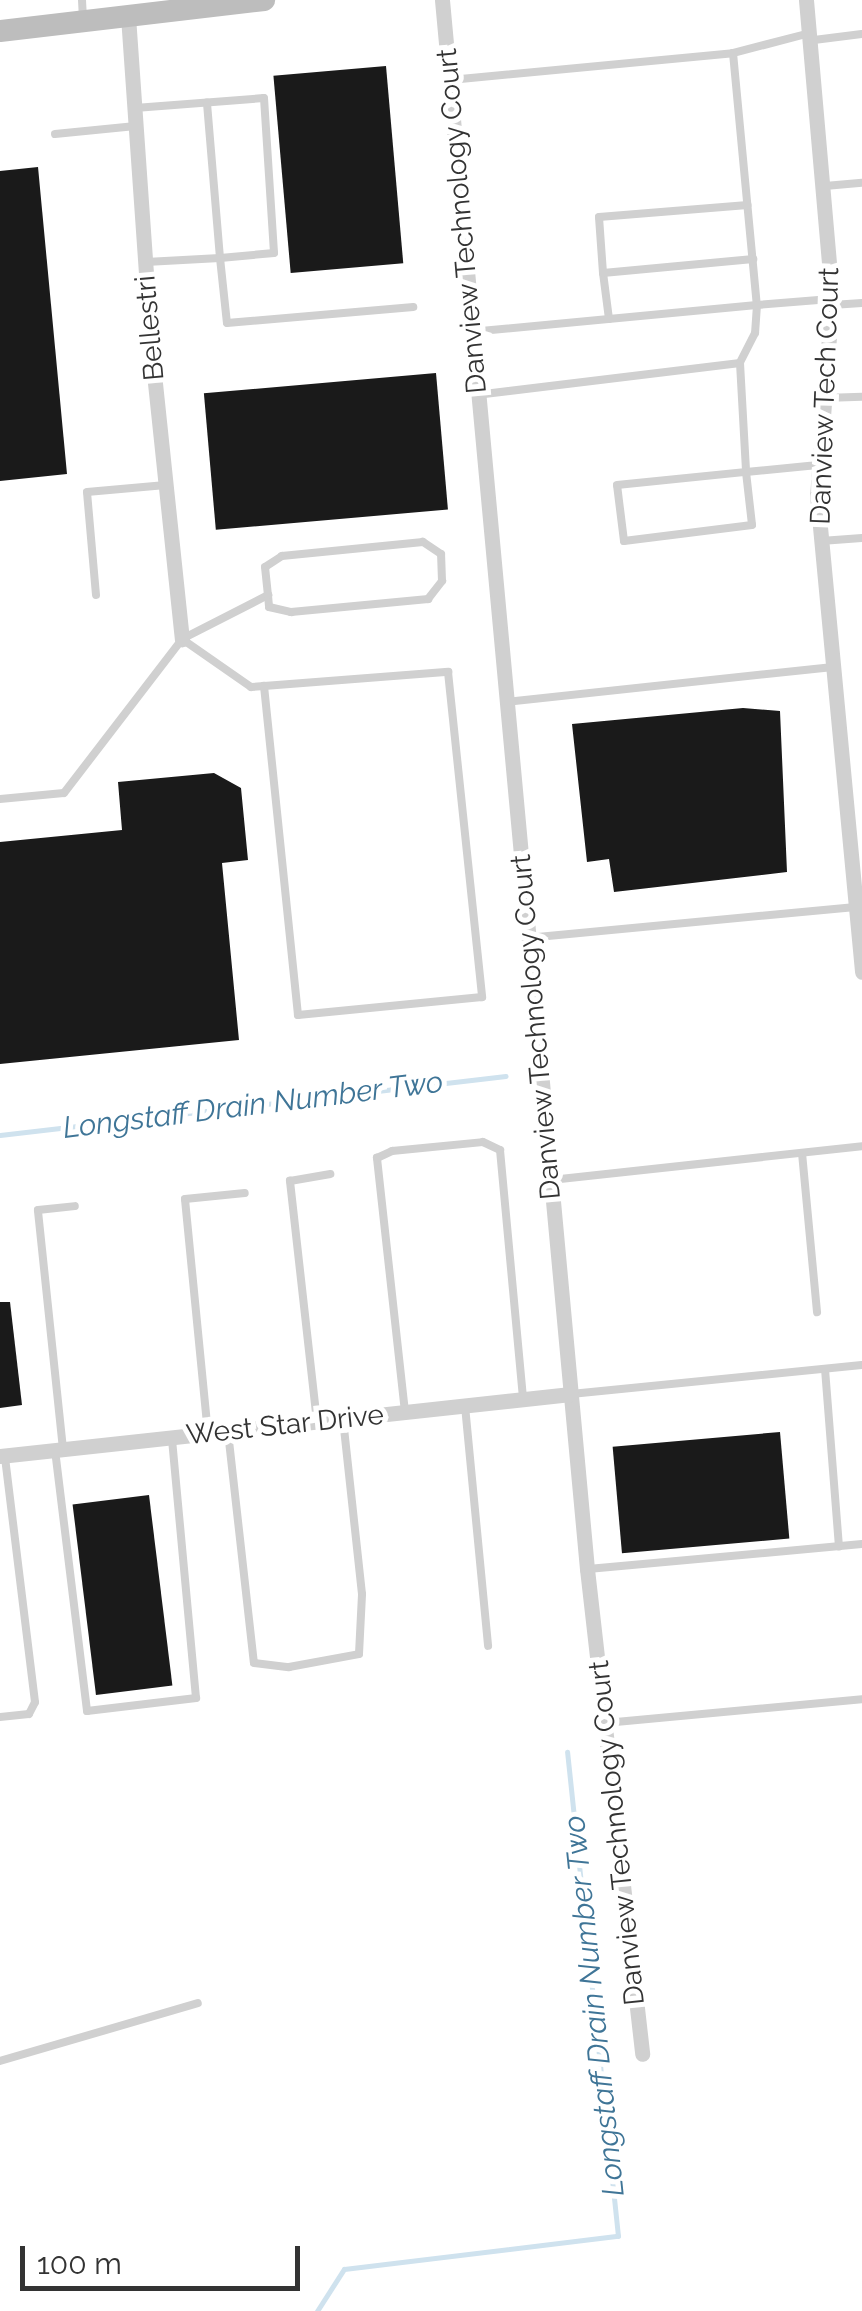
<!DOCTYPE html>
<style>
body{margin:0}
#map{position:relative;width:862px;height:2311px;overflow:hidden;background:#fff;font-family:Raleway,sans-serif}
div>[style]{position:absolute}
.stream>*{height:5px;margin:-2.5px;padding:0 2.5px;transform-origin:2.5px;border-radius:2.5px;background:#cfe2ee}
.building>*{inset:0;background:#1a1a1a;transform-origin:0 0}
.service>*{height:8px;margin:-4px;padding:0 4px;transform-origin:4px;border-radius:4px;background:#d0d0d0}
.minor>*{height:15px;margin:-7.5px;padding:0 7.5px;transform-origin:7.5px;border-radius:7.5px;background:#d0d0d0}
.secondary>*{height:22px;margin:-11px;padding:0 11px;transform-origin:11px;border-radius:11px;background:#bdbdbd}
span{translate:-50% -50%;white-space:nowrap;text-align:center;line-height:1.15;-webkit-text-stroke:10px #fff;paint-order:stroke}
.street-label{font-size:28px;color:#333}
.water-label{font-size:30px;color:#3f7597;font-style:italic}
.scale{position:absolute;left:20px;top:2246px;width:280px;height:45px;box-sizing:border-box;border:5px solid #333;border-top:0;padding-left:12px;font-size:30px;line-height:35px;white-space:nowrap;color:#333;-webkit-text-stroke:8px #fff;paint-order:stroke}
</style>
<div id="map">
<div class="stream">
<div style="left:0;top:1135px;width:509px;rotate:-6.65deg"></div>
<div style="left:317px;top:2311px;width:50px;rotate:-57.3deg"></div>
<div style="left:344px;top:2269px;width:276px;rotate:-6.9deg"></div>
<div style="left:618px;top:2236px;width:487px;rotate:-96deg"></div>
</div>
<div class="building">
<div style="left:386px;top:66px;width:198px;height:113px;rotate:85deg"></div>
<div style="clip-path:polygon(38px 167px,67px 474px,0 481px,0 171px)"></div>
<div style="left:436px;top:373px;width:137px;height:233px;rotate:85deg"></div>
<div style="clip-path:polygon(743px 708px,780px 711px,787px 872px,614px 892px,609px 859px,587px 862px,572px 724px)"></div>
<div style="clip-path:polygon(214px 773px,241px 788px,248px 860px,222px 863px,239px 1040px,0 1064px,0 842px,122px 830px,118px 782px)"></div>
<div style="clip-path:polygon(0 1302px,10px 1302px,22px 1405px,0 1408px)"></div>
<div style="left:780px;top:1432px;width:107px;height:168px;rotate:85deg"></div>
<div style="left:149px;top:1495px;width:192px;height:77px;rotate:83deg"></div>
</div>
<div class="service">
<div style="left:82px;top:0;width:17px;rotate:87deg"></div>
<div style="left:810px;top:33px;width:80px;rotate:165.4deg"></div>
<div style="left:733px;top:53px;width:253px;rotate:84.6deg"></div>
<div style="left:757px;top:305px;width:74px;rotate:-4.6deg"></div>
<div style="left:814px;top:40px;width:48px;rotate:-7.1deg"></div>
<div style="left:450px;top:80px;width:284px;rotate:-5.4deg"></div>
<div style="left:135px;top:108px;width:129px;rotate:-4.4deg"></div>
<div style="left:264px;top:98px;width:155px;rotate:86.3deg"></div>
<div style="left:274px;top:253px;width:54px;rotate:174.7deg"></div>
<div style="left:220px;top:258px;width:156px;rotate:-94.8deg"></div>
<div style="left:55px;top:134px;width:81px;rotate:-5.6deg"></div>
<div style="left:825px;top:186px;width:37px;rotate:-5deg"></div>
<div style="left:146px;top:262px;width:74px;rotate:-3.1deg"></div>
<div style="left:220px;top:258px;width:65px;rotate:83.9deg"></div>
<div style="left:227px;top:323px;width:187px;rotate:-4.9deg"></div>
<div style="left:603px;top:273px;width:56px;rotate:-94.1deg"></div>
<div style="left:599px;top:217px;width:149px;rotate:-4.6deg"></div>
<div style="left:832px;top:305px;width:30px;rotate:-4deg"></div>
<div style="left:609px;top:319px;width:46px;rotate:-97.4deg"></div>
<div style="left:603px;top:273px;width:151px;rotate:-5.3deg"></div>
<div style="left:470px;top:332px;width:288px;rotate:-5.4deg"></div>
<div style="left:757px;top:305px;width:28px;rotate:94deg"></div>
<div style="left:755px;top:333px;width:34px;rotate:117deg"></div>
<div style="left:476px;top:395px;width:266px;rotate:-6.9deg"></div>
<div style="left:740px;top:363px;width:109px;rotate:86.8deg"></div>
<div style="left:746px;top:472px;width:53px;rotate:83.5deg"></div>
<div style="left:752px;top:525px;width:129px;rotate:172.9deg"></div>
<div style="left:624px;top:541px;width:56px;rotate:-97.1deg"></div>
<div style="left:617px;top:485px;width:130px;rotate:-5.8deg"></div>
<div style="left:746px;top:472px;width:72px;rotate:-5.6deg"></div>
<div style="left:824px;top:398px;width:38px;rotate:-2deg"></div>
<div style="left:821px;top:541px;width:41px;rotate:-4.2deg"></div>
<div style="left:96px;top:595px;width:103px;rotate:-95deg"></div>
<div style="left:87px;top:492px;width:79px;rotate:-5.1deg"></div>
<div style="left:182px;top:639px;width:84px;rotate:34.8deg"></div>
<div style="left:251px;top:687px;width:13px;rotate:-4deg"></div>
<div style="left:264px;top:686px;width:185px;rotate:-4.4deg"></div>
<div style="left:448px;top:672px;width:327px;rotate:84deg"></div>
<div style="left:482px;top:997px;width:185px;rotate:174.4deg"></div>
<div style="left:298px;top:1015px;width:331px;rotate:-95.9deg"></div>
<div style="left:505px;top:702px;width:330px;rotate:-6.1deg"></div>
<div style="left:0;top:799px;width:64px;rotate:-5.4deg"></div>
<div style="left:64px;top:793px;width:194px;rotate:-52.5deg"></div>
<div style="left:182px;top:639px;width:97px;rotate:-27.1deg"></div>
<div style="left:268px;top:595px;width:12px;rotate:85deg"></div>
<div style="left:269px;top:607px;width:23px;rotate:13deg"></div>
<div style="left:291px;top:612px;width:138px;rotate:-5.4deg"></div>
<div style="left:428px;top:599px;width:23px;rotate:-52deg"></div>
<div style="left:442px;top:581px;width:27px;rotate:-92deg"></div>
<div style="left:441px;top:554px;width:22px;rotate:-146deg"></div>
<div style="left:423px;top:542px;width:142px;rotate:174.3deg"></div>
<div style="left:282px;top:556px;width:20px;rotate:147deg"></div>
<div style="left:265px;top:567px;width:28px;rotate:84deg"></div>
<div style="left:527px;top:938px;width:330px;rotate:-5.4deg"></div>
<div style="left:802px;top:1153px;width:160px;rotate:84.6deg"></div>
<div style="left:551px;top:1180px;width:313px;rotate:-6.2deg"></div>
<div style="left:825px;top:1369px;width:178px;rotate:85.5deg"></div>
<div style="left:571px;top:1394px;width:292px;rotate:-5.7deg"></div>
<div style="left:465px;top:1406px;width:241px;rotate:84.5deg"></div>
<div style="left:405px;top:1412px;width:256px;rotate:-96.3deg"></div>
<div style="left:377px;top:1158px;width:17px;rotate:-25deg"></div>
<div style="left:392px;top:1151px;width:91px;rotate:-5.6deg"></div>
<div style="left:483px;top:1142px;width:19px;rotate:25deg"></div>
<div style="left:500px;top:1150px;width:251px;rotate:84.7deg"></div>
<div style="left:317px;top:1422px;width:243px;rotate:-96.4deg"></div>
<div style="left:290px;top:1181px;width:41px;rotate:-9.9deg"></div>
<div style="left:228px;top:1432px;width:232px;rotate:83.6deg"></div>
<div style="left:254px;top:1663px;width:35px;rotate:7deg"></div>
<div style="left:289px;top:1667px;width:71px;rotate:-10.5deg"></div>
<div style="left:359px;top:1654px;width:60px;rotate:-87.1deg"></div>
<div style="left:362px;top:1594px;width:175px;rotate:-96.2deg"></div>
<div style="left:208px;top:1434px;width:236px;rotate:-95.6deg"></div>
<div style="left:185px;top:1199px;width:60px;rotate:-5.7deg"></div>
<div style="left:63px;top:1449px;width:240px;rotate:-96deg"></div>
<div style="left:38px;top:1210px;width:37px;rotate:-6deg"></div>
<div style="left:55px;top:1450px;width:263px;rotate:83deg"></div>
<div style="left:87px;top:1711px;width:110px;rotate:-6.8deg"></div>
<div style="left:196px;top:1698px;width:262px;rotate:-95.3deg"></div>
<div style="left:588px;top:1569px;width:275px;rotate:-5.2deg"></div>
<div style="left:0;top:1717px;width:29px;rotate:-6deg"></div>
<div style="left:29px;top:1714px;width:13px;rotate:-63deg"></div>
<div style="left:35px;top:1702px;width:248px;rotate:-97deg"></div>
<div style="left:605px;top:1723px;width:258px;rotate:-5.3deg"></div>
<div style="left:0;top:2061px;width:206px;rotate:-16.3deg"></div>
</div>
<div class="minor">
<div style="left:442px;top:0;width:1576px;rotate:84.72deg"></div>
<div style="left:587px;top:1569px;width:488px;rotate:83.5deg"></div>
<div style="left:806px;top:0;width:298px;rotate:85deg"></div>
<div style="left:832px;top:297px;width:199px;rotate:94.3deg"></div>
<div style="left:817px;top:495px;width:479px;rotate:84.6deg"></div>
<div style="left:128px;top:16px;width:330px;rotate:86deg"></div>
<div style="left:151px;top:345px;width:296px;rotate:84deg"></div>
<div style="left:0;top:1456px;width:574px;rotate:-6.2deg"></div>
</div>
<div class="secondary">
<div style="left:0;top:31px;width:266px;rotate:-6.7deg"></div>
</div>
<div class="street-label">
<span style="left:462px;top:221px;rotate:-95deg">Danview Technology Court</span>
<span style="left:150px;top:328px;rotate:-95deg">Bellestri</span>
<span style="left:825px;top:396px;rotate:-88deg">Danview Tech Court</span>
<span style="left:536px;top:1027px;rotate:-95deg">Danview Technology Court</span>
<span style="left:285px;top:1425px;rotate:-6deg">West Star Drive</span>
<span style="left:617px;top:1833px;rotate:-96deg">Danview Technology Court</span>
</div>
<div class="water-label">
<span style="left:253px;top:1105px;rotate:-7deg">Longstaff Drain Number Two</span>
<span style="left:594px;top:2006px;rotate:-96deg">Longstaff Drain Number Two</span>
</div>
<div class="scale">100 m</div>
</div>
